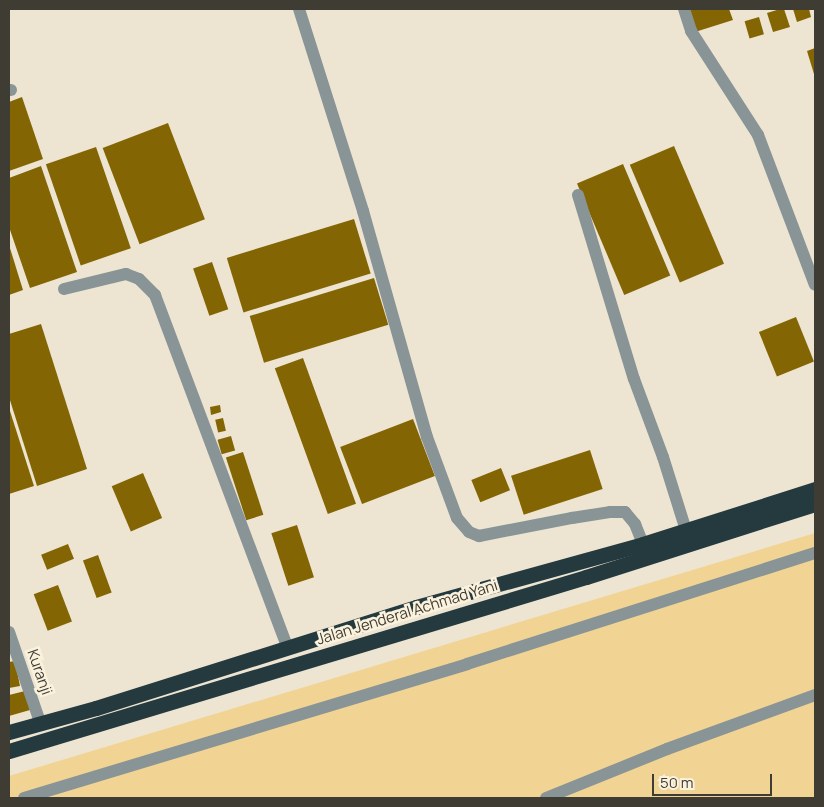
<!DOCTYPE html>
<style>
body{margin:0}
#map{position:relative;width:824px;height:807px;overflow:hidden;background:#ede5d1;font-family:Manrope,sans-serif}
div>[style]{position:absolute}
.green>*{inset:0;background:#f1d493}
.building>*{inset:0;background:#846503;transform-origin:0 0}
.minor>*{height:12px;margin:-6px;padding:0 6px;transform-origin:6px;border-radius:6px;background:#899496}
.highway>*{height:15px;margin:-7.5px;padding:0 7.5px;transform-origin:7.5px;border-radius:7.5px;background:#253a3f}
span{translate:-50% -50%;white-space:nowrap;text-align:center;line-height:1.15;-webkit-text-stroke:5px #fbf2de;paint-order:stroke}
.street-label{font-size:15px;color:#3f3c34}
.frame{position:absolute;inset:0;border:10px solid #3f3c34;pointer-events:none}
.scale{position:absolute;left:652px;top:774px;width:120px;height:22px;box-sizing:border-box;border:2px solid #3f3c34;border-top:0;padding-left:6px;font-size:15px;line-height:18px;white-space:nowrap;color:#3f3c34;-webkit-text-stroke:4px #fbf2de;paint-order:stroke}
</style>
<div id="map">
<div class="green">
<div style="clip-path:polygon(815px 533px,815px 798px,9px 798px,9px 776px)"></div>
</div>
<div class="building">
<div style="clip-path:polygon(688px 9px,729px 9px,733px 20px,695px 32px)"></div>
<div style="clip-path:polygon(780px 9px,784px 9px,790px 27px,773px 32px,767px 13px)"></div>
<div style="clip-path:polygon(793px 9px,809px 9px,811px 17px,797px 22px)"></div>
<div style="left:759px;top:17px;width:18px;height:15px;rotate:74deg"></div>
<div style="clip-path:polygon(815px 48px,815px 74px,814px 74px,807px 51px)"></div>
<div style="clip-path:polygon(22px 97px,43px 159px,9px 171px,9px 102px)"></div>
<div style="left:168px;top:123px;width:103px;height:70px;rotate:69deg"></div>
<div style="left:674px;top:146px;width:128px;height:48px;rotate:67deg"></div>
<div style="left:96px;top:147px;width:107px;height:53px;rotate:71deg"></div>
<div style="left:623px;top:164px;width:121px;height:50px;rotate:67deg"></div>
<div style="clip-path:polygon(41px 166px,77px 272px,30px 288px,9px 227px,9px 178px)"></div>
<div style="left:354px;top:219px;width:57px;height:133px;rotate:73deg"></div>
<div style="clip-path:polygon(9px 245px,23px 290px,9px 295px)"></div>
<div style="left:212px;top:262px;width:50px;height:20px;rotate:71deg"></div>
<div style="left:374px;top:278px;width:49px;height:130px;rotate:73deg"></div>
<div style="left:796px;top:317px;width:48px;height:40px;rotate:68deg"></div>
<div style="clip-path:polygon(41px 324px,87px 469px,37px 486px,9px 397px,9px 334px)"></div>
<div style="left:303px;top:358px;width:155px;height:30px;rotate:70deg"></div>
<div style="clip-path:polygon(220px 405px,221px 412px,211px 415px,210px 407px)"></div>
<div style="clip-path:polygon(9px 408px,34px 486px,9px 494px)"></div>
<div style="left:223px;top:418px;width:13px;height:8px;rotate:77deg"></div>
<div style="left:413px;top:419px;width:61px;height:78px;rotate:69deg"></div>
<div style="left:231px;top:436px;width:15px;height:14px;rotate:74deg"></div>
<div style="left:590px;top:450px;width:41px;height:83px;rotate:72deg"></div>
<div style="left:243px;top:452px;width:66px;height:18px;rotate:72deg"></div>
<div style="left:501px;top:468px;width:24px;height:32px;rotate:68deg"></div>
<div style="left:143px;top:473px;width:49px;height:34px;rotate:67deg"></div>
<div style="left:297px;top:525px;width:55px;height:27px;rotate:72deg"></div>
<div style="left:68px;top:544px;width:16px;height:29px;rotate:68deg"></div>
<div style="left:98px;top:555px;width:40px;height:16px;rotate:70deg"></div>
<div style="left:58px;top:585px;width:39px;height:26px;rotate:69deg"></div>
<div style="clip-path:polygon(15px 661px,20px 686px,9px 688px,9px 662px)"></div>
<div style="clip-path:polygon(25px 691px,30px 710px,9px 716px,9px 695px)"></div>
</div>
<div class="minor">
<div style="left:299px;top:9px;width:212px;rotate:72.4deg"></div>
<div style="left:363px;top:211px;width:235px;rotate:74.2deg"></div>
<div style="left:427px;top:437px;width:86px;rotate:69.7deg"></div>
<div style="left:457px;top:518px;width:18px;rotate:49deg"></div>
<div style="left:469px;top:532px;width:11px;rotate:22deg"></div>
<div style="left:479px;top:536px;width:95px;rotate:-11deg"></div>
<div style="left:572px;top:518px;width:38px;rotate:-9deg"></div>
<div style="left:610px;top:512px;width:15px"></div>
<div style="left:625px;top:512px;width:16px;rotate:50deg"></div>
<div style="left:635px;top:524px;width:22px;rotate:68deg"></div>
<div style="left:684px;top:9px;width:23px;rotate:72deg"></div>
<div style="left:691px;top:31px;width:124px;rotate:57.2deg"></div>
<div style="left:758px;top:135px;width:160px;rotate:69.2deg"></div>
<div style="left:9px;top:90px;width:2px"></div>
<div style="left:578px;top:195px;width:192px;rotate:73.1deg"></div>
<div style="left:634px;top:379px;width:83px;rotate:69.6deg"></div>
<div style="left:663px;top:457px;width:87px;rotate:72.6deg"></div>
<div style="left:64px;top:289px;width:64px;rotate:-13.6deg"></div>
<div style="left:126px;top:274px;width:14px;rotate:21deg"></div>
<div style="left:139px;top:279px;width:23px;rotate:45deg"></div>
<div style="left:155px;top:295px;width:377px;rotate:69.4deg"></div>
<div style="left:9px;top:632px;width:95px;rotate:71deg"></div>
<div style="left:24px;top:798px;width:463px;rotate:-16.8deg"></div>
<div style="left:467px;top:664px;width:365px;rotate:-17.7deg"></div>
<div style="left:546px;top:798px;width:131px;rotate:-22deg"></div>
<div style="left:667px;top:749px;width:158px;rotate:-20deg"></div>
</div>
<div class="highway">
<div style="left:9px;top:732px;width:90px;rotate:-15.4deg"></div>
<div style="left:96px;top:708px;width:336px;rotate:-17.5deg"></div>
<div style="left:416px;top:607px;width:236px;rotate:-15.5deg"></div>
<div style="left:643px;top:544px;width:181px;rotate:-17.7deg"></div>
<div style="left:9px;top:751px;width:603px;rotate:-16.78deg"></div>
<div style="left:586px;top:577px;width:240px;rotate:-17.7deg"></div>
</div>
<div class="street-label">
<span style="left:407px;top:612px;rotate:-17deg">Jalan Jenderal Achmad Yani</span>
<span style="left:40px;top:672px;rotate:71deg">Kuranji</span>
</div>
<div class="frame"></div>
<div class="scale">50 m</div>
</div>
